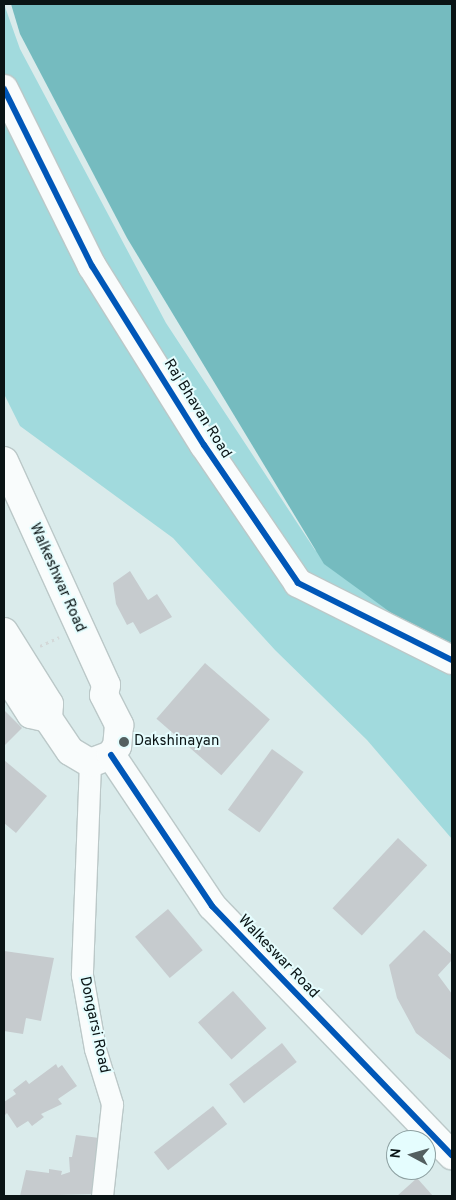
<!DOCTYPE html>
<style>
body{margin:0}
#map{position:relative;width:456px;height:1200px;overflow:hidden;background:#daebeb;font-family:Overpass,sans-serif}
div>[style]{position:absolute}
.forest>*{inset:0;background:#a1dadd}
.water>*{inset:0;background:#75bbbf}
.building>*{inset:0;background:#c6cbce;transform-origin:0 0}
.path>*{height:3px;margin-top:-1.5px;transform-origin:0;background:repeating-linear-gradient(90deg,#d3d8d8 0 2.5px,transparent 0 6.5px)}
.roads{filter:drop-shadow(1px 0 #bbc8c8) drop-shadow(-1px 0 #bbc8c8) drop-shadow(0 1px #bbc8c8) drop-shadow(0 -1px #bbc8c8)}
.street>*{height:21px;margin:-10.5px;padding:0 10.5px;transform-origin:10.5px;border-radius:10.5px;background:#f9fcfc}
.secondary>*{height:28px;margin:-14px;padding:0 14px;transform-origin:14px;border-radius:14px;background:#f9fcfc}
.cycleway>*{height:6px;margin:-3px;padding:0 3px;transform-origin:3px;border-radius:3px;background:#0057b8}
.dots>*{width:14px;height:14px;translate:-50% -50%;box-sizing:border-box;border:2px solid #e5fdfe;border-radius:50%}
span{translate:-50% -50%;white-space:nowrap;text-align:center;line-height:1.15;-webkit-text-stroke:4px #e5fdfe;paint-order:stroke}
.street-label{font-size:15px;color:#0a1415}
.poi-label{font-size:15px;color:#0a1415}
.left{translate:0 -50%;text-align:left}
.frame{position:absolute;inset:0;border:5px solid #0a1415;pointer-events:none}
.north{position:absolute;left:386px;top:1130px;width:50px;height:50px;box-sizing:border-box;background:#e5fdfe;border:1px solid #8da0a1;border-radius:50%;rotate:276deg;font-size:14px;font-weight:700;line-height:20px;text-align:center;color:#0a1415}
.north::after{content:'';display:block;margin:auto;width:18px;height:22px;background:#535f60;clip-path:polygon(50% 0,100% 100%,50% 72%,0 100%)}
</style>
<div id="map">
<div class="forest">
<div style="clip-path:polygon(4px 4px,20px 49px,166px 323px,315px 550px,452px 618px,452px 839px,367px 740px,275px 650px,173px 538px,20px 426px,4px 394px)"></div>
</div>
<div class="water">
<div style="clip-path:polygon(11px 4px,452px 4px,452px 644px,405px 623px,324px 564px,127px 238px,20px 34px)"></div>
</div>
<div class="building">
<div style="clip-path:polygon(130px 571px,148px 600px,157px 594px,172px 617px,140px 634px,133px 622px,127px 625px,116px 604px,113px 583px)"></div>
<div style="left:205px;top:663px;width:86px;height:74px;rotate:41deg"></div>
<div style="clip-path:polygon(4px 710px,22px 728px,4px 746px)"></div>
<div style="left:272px;top:749px;width:39px;height:75px;rotate:36deg"></div>
<div style="clip-path:polygon(4px 760px,47px 796px,16px 833px,4px 823px)"></div>
<div style="left:398px;top:838px;width:40px;height:96px;rotate:43deg"></div>
<div style="left:168px;top:909px;width:54px;height:43px;rotate:50deg"></div>
<div style="clip-path:polygon(424px 930px,452px 955px,452px 960px,438px 975px,452px 994px,452px 1061px,416px 1033px,397px 998px,389px 965px)"></div>
<div style="clip-path:polygon(4px 951px,54px 958px,41px 1021px,26px 1018px,23px 1034px,4px 1031px)"></div>
<div style="left:233px;top:991px;width:50px;height:47px;rotate:48deg"></div>
<div style="left:282px;top:1043px;width:24px;height:67px;rotate:52deg"></div>
<div style="clip-path:polygon(56px 1064px,58px 1068px,62px 1065px,77px 1086px,58px 1099px,62px 1104px,41px 1114px,44px 1117px,32px 1126px,28px 1121px,17px 1128px,7px 1113px,4px 1116px,4px 1102px,16px 1094px,13px 1090px,26px 1080px,29px 1084px)"></div>
<div style="left:213px;top:1106px;width:23px;height:75px;rotate:52deg"></div>
<div style="clip-path:polygon(76px 1135px,107px 1139px,94px 1194px,20px 1196px,26px 1170px,49px 1173px,49px 1169px,62px 1171px,61px 1175px,70px 1172px,69px 1157px,72px 1157px)"></div>
<div style="clip-path:polygon(417px 1178px,433px 1196px,397px 1196px)"></div>
</div>
<div class="path">
<div style="left:40px;top:646px;width:21px;rotate:-25deg"></div>
</div>
<div class="roads">
<div class="street">
<div style="left:90px;top:763px;width:212px;rotate:92.2deg"></div>
<div style="left:82px;top:975px;width:75px;rotate:80deg"></div>
<div style="left:95px;top:1049px;width:58px;rotate:72.8deg"></div>
<div style="left:112px;top:1104px;width:93px;rotate:96.2deg"></div>
</div>
<div class="secondary">
<div style="left:4px;top:89px;width:198px;rotate:63.6deg"></div>
<div style="left:92px;top:266px;width:211px;rotate:58deg"></div>
<div style="left:204px;top:445px;width:167px;rotate:55.7deg"></div>
<div style="left:298px;top:583px;width:172px;rotate:26.6deg"></div>
<div style="left:4px;top:461px;width:246px;rotate:65.5deg"></div>
<div style="left:106px;top:685px;width:10px;rotate:101deg"></div>
<div style="left:104px;top:695px;width:34px;rotate:63deg"></div>
<div style="left:119px;top:725px;width:21px;rotate:95deg"></div>
<div style="left:117px;top:746px;width:11px;rotate:124deg"></div>
<div style="left:111px;top:755px;width:22px;rotate:159deg"></div>
<div style="left:90px;top:763px;width:23px;rotate:-149deg"></div>
<div style="left:70px;top:751px;width:40px;rotate:-124deg"></div>
<div style="left:48px;top:718px;width:14px;rotate:-86deg"></div>
<div style="left:49px;top:704px;width:85px;rotate:-122deg"></div>
<div style="left:4px;top:672px;width:50px;rotate:57.3deg"></div>
<div style="left:31px;top:714px;width:17px;rotate:13deg"></div>
<div style="left:111px;top:755px;width:182px;rotate:56.2deg"></div>
<div style="left:212px;top:906px;width:346px;rotate:46.1deg"></div>
</div>
</div>
<div class="cycleway">
<div style="left:4px;top:89px;width:198px;rotate:63.6deg"></div>
<div style="left:92px;top:266px;width:211px;rotate:58deg"></div>
<div style="left:204px;top:445px;width:167px;rotate:55.7deg"></div>
<div style="left:298px;top:583px;width:172px;rotate:26.6deg"></div>
<div style="left:111px;top:755px;width:182px;rotate:56.2deg"></div>
<div style="left:212px;top:906px;width:346px;rotate:46.1deg"></div>
</div>
<div class="dots">
<div style="left:124px;top:742px;background:#535f60"></div>
</div>
<div class="street-label">
<span style="left:197px;top:409px;rotate:58deg">Raj Bhavan Road</span>
<span style="left:57px;top:578px;rotate:66deg">Walkeshwar Road</span>
<span style="left:278px;top:957px;rotate:46deg">Walkeswar Road</span>
<span style="left:94px;top:1025px;rotate:78deg">Dongarsi Road</span>
</div>
<div class="poi-label">
<span class="left" style="left:134px;top:742px">Dakshinayan</span>
</div>
<div class="frame"></div>
<div class="north">N</div>
</div>
